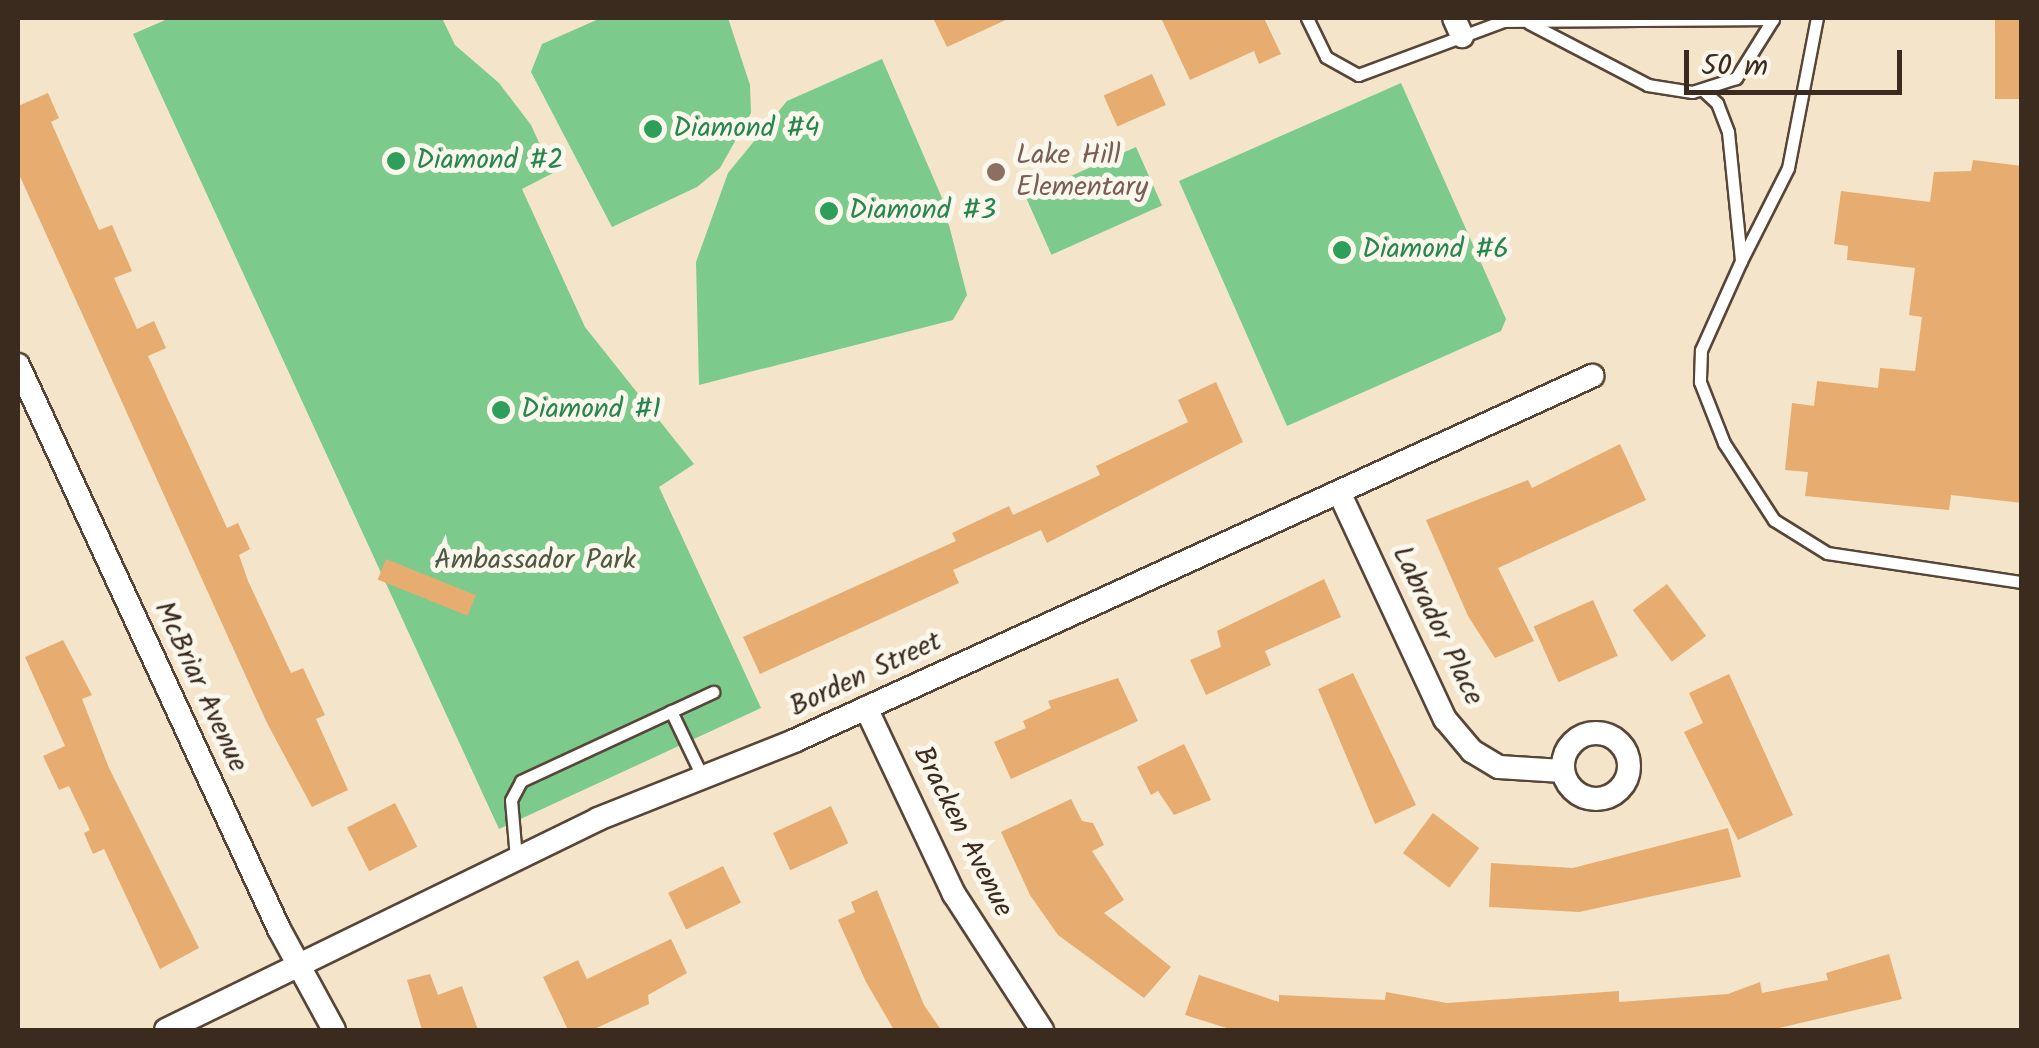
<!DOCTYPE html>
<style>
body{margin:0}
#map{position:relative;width:2039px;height:1048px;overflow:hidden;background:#f4e4ca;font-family:Kalam,sans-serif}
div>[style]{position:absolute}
.green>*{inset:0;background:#7ccb8c;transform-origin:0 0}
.building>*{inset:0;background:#e7ad70;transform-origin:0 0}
.roads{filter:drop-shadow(2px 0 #574638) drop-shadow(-2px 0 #574638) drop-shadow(0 2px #574638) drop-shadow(0 -2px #574638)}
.service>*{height:11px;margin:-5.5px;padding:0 5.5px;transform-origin:5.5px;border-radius:5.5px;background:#fff}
.minor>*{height:22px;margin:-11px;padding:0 11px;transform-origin:11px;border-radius:11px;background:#fff}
.minor>.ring{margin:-11px;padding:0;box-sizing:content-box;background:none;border:22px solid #fff;border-radius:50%}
.dots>*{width:28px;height:28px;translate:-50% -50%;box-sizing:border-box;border:5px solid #fbf7ec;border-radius:50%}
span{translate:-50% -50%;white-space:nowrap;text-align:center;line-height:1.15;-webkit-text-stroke:10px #fbf7ec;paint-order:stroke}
.leisure-label{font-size:28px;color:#27864d}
.left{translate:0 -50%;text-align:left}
.education-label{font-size:28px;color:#785e54}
.park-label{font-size:28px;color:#4e5a3f}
.street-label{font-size:28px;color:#3b2a1e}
.frame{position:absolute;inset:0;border:20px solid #3b2a1e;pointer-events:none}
.scale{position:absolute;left:1684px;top:50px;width:218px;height:45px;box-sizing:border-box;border:5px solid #3b2a1e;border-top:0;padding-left:12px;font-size:30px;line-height:35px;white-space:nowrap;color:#3b2a1e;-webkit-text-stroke:8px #fbf7ec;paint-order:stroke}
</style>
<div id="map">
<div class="green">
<div style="clip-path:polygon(170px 18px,442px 18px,455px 45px,499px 83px,531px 125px,553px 173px,522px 189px,585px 327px,694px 464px,659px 487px,761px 708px,499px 829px,133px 34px)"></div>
<div style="clip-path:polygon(601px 18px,728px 18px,750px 85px,751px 113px,720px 168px,697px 187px,612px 227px,531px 72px,542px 44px)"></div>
<div style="clip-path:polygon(882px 59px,942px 198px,967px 295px,953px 320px,699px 385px,696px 262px,728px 173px,787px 101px)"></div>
<div style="clip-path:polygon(1401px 83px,1506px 319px,1501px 331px,1287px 426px,1179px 181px)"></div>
<div style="left:1136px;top:147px;width:64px;height:121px;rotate:66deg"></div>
</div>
<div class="building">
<div style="clip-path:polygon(933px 18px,1010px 18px,947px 47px)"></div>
<div style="clip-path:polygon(1161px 18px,1264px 18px,1281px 54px,1259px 64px,1254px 51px,1190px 80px)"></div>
<div style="left:1995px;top:18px;width:27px;height:81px"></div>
<div style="left:1152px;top:74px;width:34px;height:53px;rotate:66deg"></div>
<div style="clip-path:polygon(48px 93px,59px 118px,51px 122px,99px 230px,112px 225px,132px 271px,114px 278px,137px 329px,154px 321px,166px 348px,148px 356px,227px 528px,238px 523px,250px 549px,239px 555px,248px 581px,291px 673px,303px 668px,325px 715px,316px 719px,348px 790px,312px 807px,267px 723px,18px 172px,18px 106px)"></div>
<div style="clip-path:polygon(1973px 160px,2022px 166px,2022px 503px,1951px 495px,1949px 510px,1805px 496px,1808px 472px,1785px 470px,1792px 403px,1814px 406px,1817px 381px,1878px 388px,1880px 368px,1915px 371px,1922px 317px,1909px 315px,1915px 268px,1847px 260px,1848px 246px,1834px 244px,1841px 191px,1930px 202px,1934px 172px,1971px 171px)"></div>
<div style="clip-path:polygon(1216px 382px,1243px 442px,1047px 543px,1041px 530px,953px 570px,959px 583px,760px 674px,743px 637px,956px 541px,952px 533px,1009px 506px,1013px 515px,1100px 475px,1096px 466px,1188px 422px,1178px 400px)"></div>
<div style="clip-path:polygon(1620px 444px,1646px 500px,1498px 568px,1534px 641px,1495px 658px,1468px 616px,1426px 520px,1528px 480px,1532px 488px)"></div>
<div style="left:386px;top:559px;width:97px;height:22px;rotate:22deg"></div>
<div style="clip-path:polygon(1324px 579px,1341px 617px,1265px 651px,1271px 665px,1206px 695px,1190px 660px,1221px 647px,1217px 631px)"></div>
<div style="left:1667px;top:584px;width:65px;height:43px;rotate:53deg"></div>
<div style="left:1593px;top:600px;width:61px;height:65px;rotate:66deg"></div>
<div style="clip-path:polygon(63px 640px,92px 695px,82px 699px,109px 768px,199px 948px,160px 969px,104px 849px,93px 854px,84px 833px,90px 830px,69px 786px,59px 790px,43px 756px,65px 746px,25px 657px)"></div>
<div style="clip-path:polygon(1353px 673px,1416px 805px,1375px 824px,1318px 689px)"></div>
<div style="clip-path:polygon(1729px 674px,1793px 815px,1738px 840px,1684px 732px,1703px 723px,1689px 693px)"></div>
<div style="clip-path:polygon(1118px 678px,1138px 721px,1011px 779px,994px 742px,1026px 728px,1023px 721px,1051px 708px,1048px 701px)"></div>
<div style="clip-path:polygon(1184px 744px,1211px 800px,1174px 815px,1158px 791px,1151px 795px,1137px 767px)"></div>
<div style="clip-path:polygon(1071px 799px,1082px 821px,1093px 823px,1104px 845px,1092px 851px,1124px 900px,1104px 913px,1171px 967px,1144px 998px,1058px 935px,1030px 895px,1001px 832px)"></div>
<div style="left:395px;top:803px;width:49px;height:54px;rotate:63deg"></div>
<div style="left:831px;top:806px;width:41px;height:64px;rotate:65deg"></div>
<div style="left:1433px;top:813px;width:58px;height:50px;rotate:37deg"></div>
<div style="clip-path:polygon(1728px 828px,1741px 877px,1579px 912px,1489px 907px,1491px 863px,1573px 868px)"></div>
<div style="left:723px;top:866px;width:41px;height:61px;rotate:64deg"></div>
<div style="clip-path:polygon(877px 890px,924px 1005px,941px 1030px,894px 1030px,866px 982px,838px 920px,855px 912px,851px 902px)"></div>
<div style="clip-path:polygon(671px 939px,687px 973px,648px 995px,649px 1004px,592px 1030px,568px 1030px,543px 977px,578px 960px,587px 979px)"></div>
<div style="clip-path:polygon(1889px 954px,1902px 999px,1771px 1030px,1233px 1030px,1185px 1015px,1199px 975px,1279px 1002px,1279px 995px,1385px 1000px,1386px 992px,1447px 1003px,1619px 991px,1619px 1002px,1728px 994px,1760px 982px,1762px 993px,1828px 980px,1826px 973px)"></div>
<div style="clip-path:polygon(430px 974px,438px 995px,462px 986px,478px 1030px,422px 1030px,407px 980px)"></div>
</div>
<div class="roads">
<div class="service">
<div style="left:1307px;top:18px;width:43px;rotate:64deg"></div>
<div style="left:1326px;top:57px;width:37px;rotate:29deg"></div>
<div style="left:1358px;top:75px;width:155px;rotate:-20.4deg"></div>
<div style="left:1503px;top:21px;width:270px;rotate:-0.4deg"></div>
<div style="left:1773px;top:19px;width:70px;rotate:122.1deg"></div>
<div style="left:1736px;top:78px;width:46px;rotate:162.3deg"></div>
<div style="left:1692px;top:92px;width:45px;rotate:-171deg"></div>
<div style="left:1648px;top:85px;width:134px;rotate:-152.5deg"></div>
<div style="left:1704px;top:91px;width:18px;rotate:43deg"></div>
<div style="left:1717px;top:103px;width:31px;rotate:69deg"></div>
<div style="left:1728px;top:132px;width:130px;rotate:84.2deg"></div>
<div style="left:1741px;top:261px;width:104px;rotate:-63.2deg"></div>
<div style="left:1788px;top:168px;width:153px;rotate:-79.1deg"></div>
<div style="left:1741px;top:261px;width:98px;rotate:114.2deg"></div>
<div style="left:1701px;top:350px;width:32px;rotate:92deg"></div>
<div style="left:1700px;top:382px;width:66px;rotate:68.5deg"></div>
<div style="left:1724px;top:443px;width:92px;rotate:57deg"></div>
<div style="left:1774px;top:520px;width:62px;rotate:31.9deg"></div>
<div style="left:1827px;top:553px;width:197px;rotate:8.5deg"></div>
<div style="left:671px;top:711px;width:72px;rotate:64.5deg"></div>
<div style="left:516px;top:858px;width:58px;rotate:-94.9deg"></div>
<div style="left:511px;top:800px;width:21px;rotate:-62deg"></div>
<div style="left:521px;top:781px;width:212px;rotate:-24.9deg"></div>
</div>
<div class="minor">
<div style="left:1454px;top:18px;width:20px;rotate:66deg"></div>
<div style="left:18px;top:365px;width:621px;rotate:65.17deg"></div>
<div style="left:279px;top:929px;width:115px;rotate:61.4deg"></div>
<div style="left:1339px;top:492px;width:251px;rotate:65deg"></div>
<div style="left:1445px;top:719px;width:42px;rotate:49.8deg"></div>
<div style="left:1472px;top:751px;width:31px;rotate:31deg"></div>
<div style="left:1499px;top:767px;width:63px;rotate:3.6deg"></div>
<div style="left:866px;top:708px;width:206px;rotate:64.7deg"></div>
<div style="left:954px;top:894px;width:162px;rotate:57.1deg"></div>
<div class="ring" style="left:1563px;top:733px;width:44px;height:44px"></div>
<div style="left:166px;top:1030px;width:481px;rotate:-26deg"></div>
<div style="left:598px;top:819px;width:211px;rotate:-21.7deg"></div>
<div style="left:794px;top:741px;width:878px;rotate:-24.58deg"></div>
</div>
</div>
<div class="dots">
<div style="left:653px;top:129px;background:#2e9e5b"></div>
<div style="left:396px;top:161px;background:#2e9e5b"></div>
<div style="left:996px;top:172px;background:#8d6e63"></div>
<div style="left:829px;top:211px;background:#2e9e5b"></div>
<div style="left:1342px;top:250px;background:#2e9e5b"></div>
<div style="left:501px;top:410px;background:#2e9e5b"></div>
</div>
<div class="leisure-label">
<span class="left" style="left:673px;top:129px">Diamond #4</span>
<span class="left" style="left:416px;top:161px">Diamond #2</span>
<span class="left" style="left:849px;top:211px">Diamond #3</span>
<span class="left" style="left:1362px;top:250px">Diamond #6</span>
<span class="left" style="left:521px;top:410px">Diamond #1</span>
</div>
<div class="education-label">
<span class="left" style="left:1016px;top:172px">Lake Hill<br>Elementary</span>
</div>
<div class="park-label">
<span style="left:535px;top:561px">Ambassador Park</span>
</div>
<div class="street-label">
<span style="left:1437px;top:626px;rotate:64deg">Labrador Place</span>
<span style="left:866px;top:675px;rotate:-25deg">Borden Street</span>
<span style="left:200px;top:687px;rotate:65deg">McBriar Avenue</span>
<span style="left:962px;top:832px;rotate:63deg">Bracken Avenue</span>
</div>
<div class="frame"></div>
<div class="scale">50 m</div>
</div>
